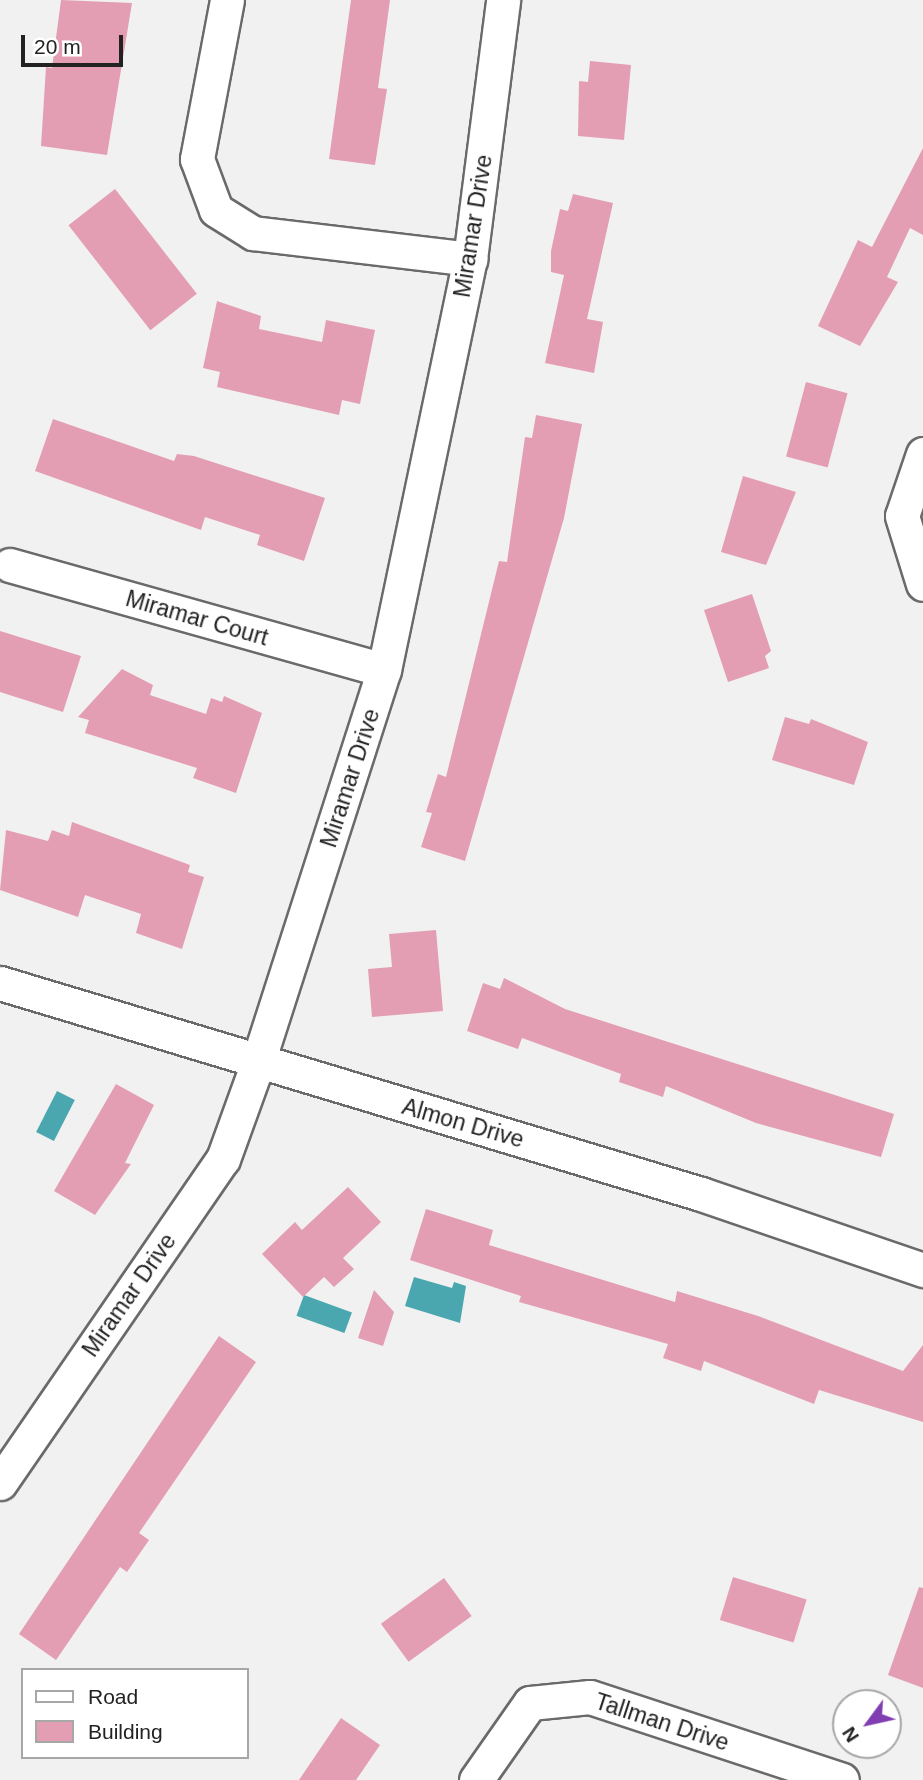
<!DOCTYPE html>
<style>
body{margin:0}
#map{position:relative;width:923px;height:1780px;overflow:hidden;background:#f1f1f2;font-family:Helvetica,sans-serif}
div>[style]{position:absolute}
.water>*{inset:0;background:#4aa7af;transform-origin:0 0}
.building>*{inset:0;background:#e49eb4;transform-origin:0 0}
.roads{filter:drop-shadow(2px 0 #6a6a6c) drop-shadow(-2px 0 #6a6a6c) drop-shadow(0 2px #6a6a6c) drop-shadow(0 -2px #6a6a6c)}
.minor>*{height:33px;margin:-16.5px;padding:0 16.5px;transform-origin:16.5px;border-radius:16.5px;background:#fff}
span{translate:-50% -50%;white-space:nowrap;text-align:center;line-height:1.15;-webkit-text-stroke:7px #fff;paint-order:stroke}
.street-label{font-size:23px;color:#222}
.legend{position:absolute;left:21px;top:1668px;width:228px;height:91px;box-sizing:border-box;background:#fff;border:2px solid #a7a7a7;margin:0;padding:9px 12px;list-style:none;font-size:21px;color:#222}
.legend li{display:flex;align-items:center;gap:14px;height:35px}
.legend b{width:35px;border:2px solid #a7a7a7}
.north{position:absolute;left:832px;top:1689px;width:70px;height:70px;box-sizing:border-box;background:#fff;border:2px solid #a7a7a7;border-radius:50%;rotate:237deg;font-size:19px;font-weight:700;line-height:28px;text-align:center;color:#222}
.north::after{content:'';display:block;margin:auto;width:24px;height:32px;background:#803eb2;clip-path:polygon(50% 0,100% 100%,50% 72%,0 100%)}
.scale{position:absolute;left:21px;top:35px;width:102px;height:32px;box-sizing:border-box;border:4px solid #222;border-top:0;padding-left:9px;font-size:21px;line-height:24px;white-space:nowrap;color:#222;-webkit-text-stroke:5px #fff;paint-order:stroke}
</style>
<div id="map">
<div class="water">
<div style="left:57px;top:1091px;width:20px;height:46px;rotate:27deg"></div>
<div style="clip-path:polygon(414px 1277px,452px 1288px,454px 1282px,466px 1286px,460px 1323px,405px 1306px)"></div>
<div style="left:304px;top:1295px;width:51px;height:22px;rotate:20deg"></div>
</div>
<div class="building">
<div style="clip-path:polygon(61px 0,132px 3px,107px 155px,41px 146px,46px 67px,52px 68px)"></div>
<div style="clip-path:polygon(351px 0,390px 0,378px 88px,387px 89px,375px 165px,329px 159px)"></div>
<div style="clip-path:polygon(590px 61px,631px 65px,624px 140px,578px 136px,579px 81px,588px 82px)"></div>
<div style="clip-path:polygon(923px 148px,923px 235px,910px 228px,887px 277px,898px 282px,860px 346px,818px 326px,858px 240px,872px 247px)"></div>
<div style="left:115px;top:189px;width:133px;height:59px;rotate:52deg"></div>
<div style="clip-path:polygon(573px 194px,613px 203px,587px 319px,603px 322px,594px 373px,545px 363px,564px 275px,551px 272px,551px 251px,560px 209px,568px 211px)"></div>
<div style="clip-path:polygon(217px 301px,261px 316px,259px 329px,322px 342px,326px 320px,375px 330px,360px 404px,342px 400px,339px 415px,217px 387px,220px 372px,203px 368px)"></div>
<div style="left:806px;top:382px;width:43px;height:77px;rotate:15deg"></div>
<div style="clip-path:polygon(536px 415px,582px 424px,564px 518px,465px 861px,421px 847px,432px 813px,426px 812px,438px 774px,446px 777px,499px 561px,507px 562px,525px 437px,532px 438px)"></div>
<div style="clip-path:polygon(53px 419px,174px 461px,177px 454px,194px 456px,325px 498px,304px 561px,257px 545px,260px 535px,205px 517px,201px 530px,35px 471px)"></div>
<div style="clip-path:polygon(743px 476px,796px 492px,766px 565px,721px 552px)"></div>
<div style="clip-path:polygon(752px 594px,771px 651px,765px 656px,769px 668px,728px 682px,704px 610px)"></div>
<div style="clip-path:polygon(0 631px,81px 656px,63px 712px,0 692px)"></div>
<div style="clip-path:polygon(122px 669px,153px 685px,150px 695px,206px 714px,211px 698px,222px 702px,224px 696px,262px 713px,236px 793px,193px 778px,197px 768px,85px 733px,89px 720px,78px 717px)"></div>
<div style="clip-path:polygon(785px 717px,809px 724px,811px 719px,868px 742px,854px 785px,772px 760px)"></div>
<div style="clip-path:polygon(72px 822px,190px 865px,188px 872px,204px 877px,182px 949px,136px 933px,141px 914px,85px 895px,78px 917px,0 890px,6px 830px,48px 841px,52px 830px,69px 836px)"></div>
<div style="clip-path:polygon(436px 930px,443px 1011px,372px 1017px,368px 969px,392px 967px,389px 934px)"></div>
<div style="clip-path:polygon(504px 978px,565px 1009px,894px 1114px,881px 1157px,756px 1123px,666px 1086px,663px 1097px,619px 1082px,621px 1074px,522px 1038px,518px 1049px,467px 1031px,483px 983px,500px 989px)"></div>
<div style="clip-path:polygon(116px 1084px,154px 1105px,125px 1163px,131px 1164px,95px 1215px,54px 1191px)"></div>
<div style="clip-path:polygon(348px 1187px,381px 1222px,343px 1258px,354px 1269px,334px 1287px,324px 1277px,303px 1297px,262px 1254px,295px 1222px,302px 1230px)"></div>
<div style="clip-path:polygon(426px 1209px,493px 1230px,489px 1245px,675px 1302px,677px 1291px,758px 1316px,903px 1371px,923px 1345px,923px 1422px,819px 1390px,814px 1404px,704px 1361px,701px 1371px,663px 1358px,668px 1344px,519px 1302px,521px 1296px,410px 1260px)"></div>
<div style="clip-path:polygon(374px 1290px,394px 1312px,383px 1346px,358px 1338px)"></div>
<div style="clip-path:polygon(219px 1336px,256px 1362px,139px 1533px,149px 1540px,127px 1572px,120px 1567px,56px 1660px,19px 1634px)"></div>
<div style="left:733px;top:1577px;width:77px;height:45px;rotate:17deg"></div>
<div style="left:444px;top:1578px;width:47px;height:78px;rotate:54deg"></div>
<div style="clip-path:polygon(919px 1587px,923px 1588px,923px 1688px,888px 1675px)"></div>
<div style="clip-path:polygon(341px 1718px,380px 1745px,356px 1780px,299px 1780px)"></div>
</div>
<div class="roads">
<div class="minor">
<div style="left:227px;top:0;width:162px;rotate:100.7deg"></div>
<div style="left:197px;top:159px;width:54px;rotate:69.6deg"></div>
<div style="left:216px;top:210px;width:44px;rotate:31.9deg"></div>
<div style="left:253px;top:233px;width:219px;rotate:6.8deg"></div>
<div style="left:923px;top:454px;width:65px;rotate:108.7deg"></div>
<div style="left:902px;top:516px;width:71px;rotate:72.8deg"></div>
<div style="left:10px;top:565px;width:388px;rotate:15.7deg"></div>
<div style="left:0;top:983px;width:732px;rotate:16.75deg"></div>
<div style="left:701px;top:1194px;width:235px;rotate:18.9deg"></div>
<div style="left:0;top:1483px;width:393px;rotate:-55.5deg"></div>
<div style="left:223px;top:1159px;width:100px;rotate:-70.1deg"></div>
<div style="left:257px;top:1065px;width:415px;rotate:-72.2deg"></div>
<div style="left:384px;top:670px;width:420px;rotate:-78.2deg"></div>
<div style="left:470px;top:259px;width:261px;rotate:-82.7deg"></div>
<div style="left:476px;top:1780px;width:94px;rotate:-55deg"></div>
<div style="left:530px;top:1703px;width:60px;rotate:-5.7deg"></div>
<div style="left:590px;top:1697px;width:265px;rotate:18.2deg"></div>
</div>
</div>
<div class="street-label">
<span style="left:473px;top:226px;rotate:-81deg">Miramar Drive</span>
<span style="left:197px;top:618px;rotate:16deg">Miramar Court</span>
<span style="left:350px;top:778px;rotate:-72deg">Miramar Drive</span>
<span style="left:463px;top:1123px;rotate:16deg">Almon Drive</span>
<span style="left:129px;top:1295px;rotate:-55deg">Miramar Drive</span>
<span style="left:662px;top:1722px;rotate:18deg">Tallman Drive</span>
</div>
<ul class="legend">
<li><b style="height:9px;background:#fff"></b>Road</li>
<li><b style="height:19px;background:#e49eb4"></b>Building</li>
</ul>
<div class="north">N</div>
<div class="scale">20 m</div>
</div>
